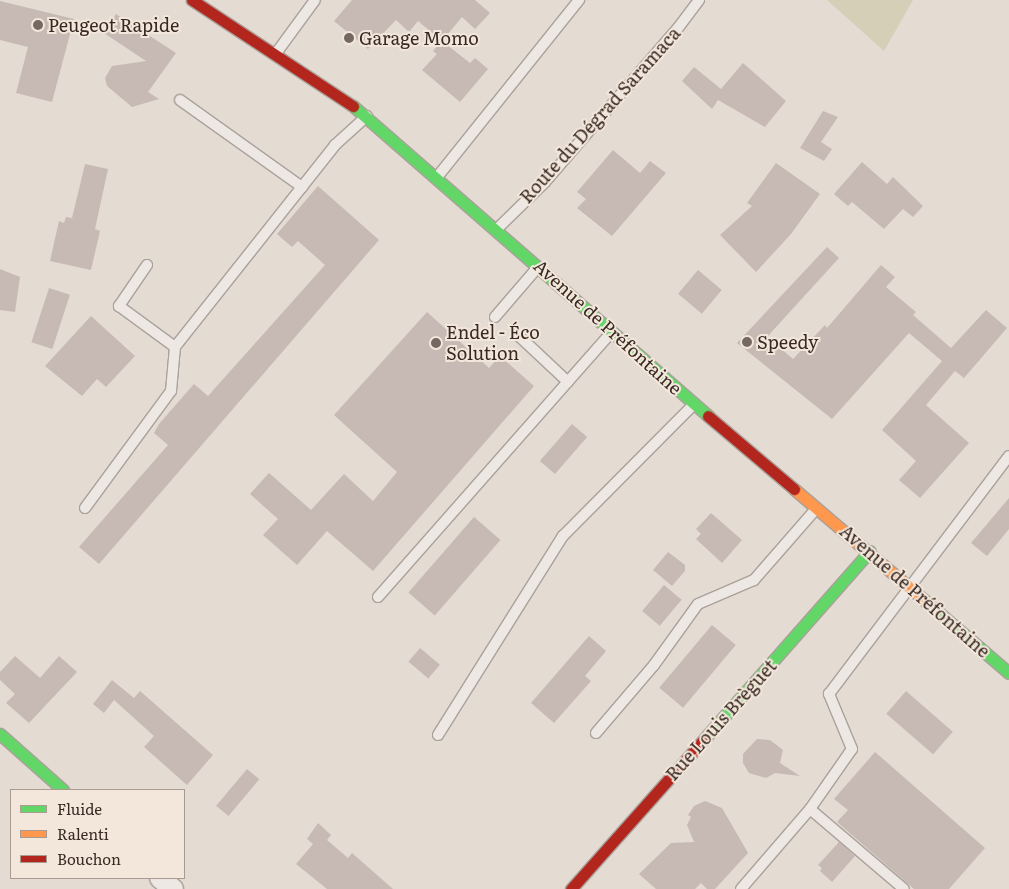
<!DOCTYPE html>
<meta charset="utf-8">
<style>
body{margin:0}
#map{position:relative;width:1009px;height:889px;overflow:hidden;background:#e4dbd3;font-family:Literata,serif}
div>[style]{position:absolute}
.green>*{inset:0;background:#d5cfb8}
.building>*{inset:0;background:#c7bab4;transform-origin:0 0}
.roads{filter:drop-shadow(1px 0 #aaa19b) drop-shadow(-1px 0 #aaa19b) drop-shadow(0 1px #aaa19b) drop-shadow(0 -1px #aaa19b)}
.lane>*{height:10px;margin:-5px;padding:0 5px;transform-origin:5px;border-radius:5px;background:#ede8e3}
.street>*{height:20px;margin:-10px;padding:0 10px;transform-origin:10px;border-radius:10px;background:#ede8e3}
.fast>*{height:11px;margin:-5.5px;padding:0 5.5px;transform-origin:5.5px;border-radius:5.5px;background:#63d668}
.slow>*{height:11px;margin:-5.5px;padding:0 5.5px;transform-origin:5.5px;border-radius:5.5px;background:#ff974d}
.jam>*{height:11px;margin:-5.5px;padding:0 5.5px;transform-origin:5.5px;border-radius:5.5px;background:#b3261e}
.dots>*{width:14px;height:14px;translate:-50% -50%;box-sizing:border-box;border:2px solid #f3e7db;border-radius:50%}
span{translate:-50% -50%;white-space:nowrap;text-align:center;line-height:1.15;-webkit-text-stroke:4px #f3e7db;paint-order:stroke}
.poi-label{font-size:18px;color:#392923}
.left{translate:0 -50%;text-align:left}
.street-label{font-size:18px;color:#392923}
.legend{position:absolute;left:10px;top:789px;width:175px;height:90px;box-sizing:border-box;background:#f3e7db;border:1px solid #a99b91;margin:0;padding:6px 9px;list-style:none;font-size:15px;color:#392923}
.legend li{display:flex;align-items:center;gap:10px;height:25px}
.legend b{width:25px;border:1px solid #a99b91}
</style>
<div id="map">
<div class="green">
<div style="clip-path:polygon(827px 0,913px 0,884px 51px)"></div>
</div>
<div class="building">
<div style="clip-path:polygon(352px 0,475px 0,490px 13px,475px 29px,462px 17px,442px 41px,418px 21px,409px 32px,396px 20px,368px 49px,334px 21px)"></div>
<div style="clip-path:polygon(0 1px,74px 19px,52px 102px,16px 93px,28px 47px,0 40px)"></div>
<div style="clip-path:polygon(116px 14px,176px 53px,148px 92px,159px 99px,132px 107px,107px 86px,105px 78px,112px 66px,146px 61px,104px 33px)"></div>
<div style="clip-path:polygon(442px 41px,470px 63px,475px 58px,488px 69px,460px 102px,422px 70px,437px 54px,433px 51px)"></div>
<div style="clip-path:polygon(743px 63px,786px 101px,765px 127px,718px 100px,712px 109px,682px 81px,694px 67px,721px 89px)"></div>
<div style="clip-path:polygon(823px 111px,838px 117px,821px 142px,832px 149px,824px 161px,800px 148px)"></div>
<div style="clip-path:polygon(613px 150px,640px 173px,650px 161px,666px 173px,612px 236px,577px 208px,586px 199px,577px 192px)"></div>
<div style="clip-path:polygon(862px 162px,887px 184px,893px 177px,923px 206px,913px 217px,903px 209px,884px 229px,852px 202px,848px 206px,834px 194px)"></div>
<div style="clip-path:polygon(776px 163px,820px 194px,791px 234px,756px 272px,720px 235px,752px 206px,747px 203px)"></div>
<div style="clip-path:polygon(85px 164px,108px 169px,95px 229px,100px 231px,91px 270px,50px 261px,59px 221px,64px 223px,66px 217px,72px 218px)"></div>
<div style="clip-path:polygon(318px 186px,379px 240px,99px 564px,79px 547px,168px 445px,154px 433px,159px 424px,194px 384px,208px 396px,325px 265px,298px 241px,292px 247px,277px 234px)"></div>
<div style="clip-path:polygon(827px 247px,839px 258px,767px 337px,793px 359px,825px 325px,827px 328px,881px 265px,895px 277px,886px 287px,916px 312px,913px 315px,951px 348px,986px 310px,1007px 328px,964px 378px,955px 371px,926px 405px,969px 443px,920px 498px,899px 480px,916px 461px,882px 430px,942px 361px,909px 333px,832px 419px,737px 343px)"></div>
<div style="clip-path:polygon(0 269px,20px 277px,15px 312px,0 310px)"></div>
<div style="left:698px;top:270px;width:31px;height:31px;rotate:40deg"></div>
<div style="left:49px;top:288px;width:22px;height:57px;rotate:18deg"></div>
<div style="clip-path:polygon(427px 312px,489px 368px,500px 356px,534px 386px,373px 571px,327px 531px,297px 565px,263px 535px,278px 519px,250px 494px,269px 473px,311px 510px,344px 474px,373px 501px,397px 472px,334px 415px)"></div>
<div style="clip-path:polygon(91px 316px,135px 356px,106px 387px,97px 379px,82px 396px,45px 366px)"></div>
<div style="left:572px;top:424px;width:20px;height:49px;rotate:41deg"></div>
<div style="clip-path:polygon(1009px 498px,1009px 529px,987px 556px,971px 543px)"></div>
<div style="clip-path:polygon(711px 513px,742px 540px,722px 563px,696px 539px,701px 534px,696px 529px)"></div>
<div style="left:474px;top:517px;width:35px;height:100px;rotate:41deg"></div>
<div style="clip-path:polygon(668px 552px,685px 565px,685px 571px,672px 586px,653px 570px)"></div>
<div style="left:664px;top:585px;width:23px;height:34px;rotate:40deg"></div>
<div style="left:712px;top:625px;width:31px;height:82px;rotate:40deg"></div>
<div style="clip-path:polygon(589px 636px,606px 651px,585px 676px,591px 681px,554px 723px,531px 703px)"></div>
<div style="left:420px;top:648px;width:26px;height:18px;rotate:40deg"></div>
<div style="clip-path:polygon(15px 656px,40px 678px,59px 656px,77px 672px,29px 723px,6px 703px,15px 694px,0 680px,0 672px)"></div>
<div style="clip-path:polygon(112px 680px,134px 698px,140px 691px,213px 755px,187px 785px,144px 747px,154px 736px,114px 700px,104px 713px,93px 704px)"></div>
<div style="left:906px;top:691px;width:62px;height:30px;rotate:41deg"></div>
<div style="clip-path:polygon(757px 739px,770px 740px,783px 750px,780px 763px,800px 776px,775px 773px,766px 778px,749px 773px,743px 763px,743px 754px)"></div>
<div style="clip-path:polygon(875px 752px,985px 848px,949px 889px,914px 889px,837px 822px,848px 810px,834px 799px)"></div>
<div style="left:247px;top:769px;width:16px;height:48px;rotate:40deg"></div>
<div style="clip-path:polygon(705px 801px,722px 808px,748px 853px,715px 889px,707px 889px,701px 883px,695px 889px,656px 889px,639px 874px,671px 843px,694px 842px,687px 825px,691px 817px,688px 815px,694px 806px)"></div>
<div style="clip-path:polygon(318px 823px,331px 835px,327px 840px,348px 858px,352px 853px,393px 889px,327px 889px,296px 864px,313px 844px,307px 839px)"></div>
<div style="clip-path:polygon(839px 842px,855px 856px,832px 882px,820px 871px,822px 868px,818px 865px)"></div>
</div>
<div class="roads">
<div class="lane">
<div style="left:277px;top:52px;width:64px;rotate:-53.8deg"></div>
<div style="left:180px;top:100px;width:150px;rotate:35.5deg"></div>
<div style="left:438px;top:176px;width:226px;rotate:-51.3deg"></div>
<div style="left:498px;top:228px;width:66px;rotate:-44.4deg"></div>
<div style="left:545px;top:182px;width:203px;rotate:-49.2deg"></div>
<div style="left:678px;top:28px;width:35px;rotate:-53deg"></div>
<div style="left:147px;top:265px;width:50px;rotate:124.3deg"></div>
<div style="left:119px;top:306px;width:69px;rotate:36.2deg"></div>
<div style="left:175px;top:347px;width:258px;rotate:-51.6deg"></div>
<div style="left:335px;top:145px;width:43px;rotate:-42.2deg"></div>
<div style="left:495px;top:317px;width:65px;rotate:-49.4deg"></div>
<div style="left:519px;top:336px;width:67px;rotate:43.2deg"></div>
<div style="left:85px;top:508px;width:145px;rotate:-53.7deg"></div>
<div style="left:171px;top:391px;width:44px;rotate:-84.8deg"></div>
<div style="left:378px;top:597px;width:354px;rotate:-48.6deg"></div>
<div style="left:596px;top:733px;width:89px;rotate:-49.5deg"></div>
<div style="left:654px;top:665px;width:75px;rotate:-54.2deg"></div>
<div style="left:698px;top:604px;width:61px;rotate:-23.2deg"></div>
<div style="left:754px;top:580px;width:93px;rotate:-48.9deg"></div>
<div style="left:438px;top:735px;width:235px;rotate:-57.9deg"></div>
<div style="left:563px;top:536px;width:185px;rotate:-45.2deg"></div>
<div style="left:810px;top:809px;width:123px;rotate:40.4deg"></div>
<div style="left:741px;top:889px;width:106px;rotate:-49.2deg"></div>
<div style="left:810px;top:809px;width:73px;rotate:-55deg"></div>
<div style="left:852px;top:749px;width:60px;rotate:-112.7deg"></div>
<div style="left:829px;top:694px;width:298px;rotate:-52.9deg"></div>
</div>
<div class="street">
<div style="left:160px;top:878px;width:17px;rotate:40deg"></div>
</div>
<div class="fast">
<div style="left:353px;top:106px;width:471px;rotate:41.1deg"></div>
<div style="left:924px;top:600px;width:112px;rotate:40.7deg"></div>
<div style="left:0;top:734px;width:84px;rotate:41.6deg"></div>
<div style="left:705px;top:738px;width:249px;rotate:-48.6deg"></div>
</div>
<div class="slow">
<div style="left:794px;top:489px;width:171px;rotate:40.5deg"></div>
</div>
<div class="jam">
<div style="left:192px;top:0;width:193px;rotate:33.4deg"></div>
<div style="left:708px;top:416px;width:113px;rotate:40.3deg"></div>
<div style="left:571px;top:889px;width:202px;rotate:-48.4deg"></div>
</div>
</div>
<div class="dots">
<div style="left:38px;top:25px;background:#756761"></div>
<div style="left:349px;top:38px;background:#756761"></div>
<div style="left:747px;top:342px;background:#756761"></div>
<div style="left:436px;top:343px;background:#756761"></div>
</div>
<div class="poi-label">
<span class="left" style="left:48px;top:25px">Peugeot Rapide</span>
<span class="left" style="left:359px;top:38px">Garage Momo</span>
<span class="left" style="left:446px;top:343px">Endel - Éco<br>Solution</span>
<span class="left" style="left:757px;top:342px">Speedy</span>
</div>
<div class="street-label">
<span style="left:600px;top:115px;rotate:-48deg">Route du Dégrad Saramaca</span>
<span style="left:608px;top:327px;rotate:42deg">Avenue de Préfontaine</span>
<span style="left:915px;top:591px;rotate:41deg">Avenue de Préfontaine</span>
<span style="left:721px;top:720px;rotate:-48deg">Rue Louis Brèguet</span>
</div>
<ul class="legend">
<li><b style="height:6px;background:#63d668"></b>Fluide</li>
<li><b style="height:6px;background:#ff974d"></b>Ralenti</li>
<li><b style="height:6px;background:#b3261e"></b>Bouchon</li>
</ul>
</div>
